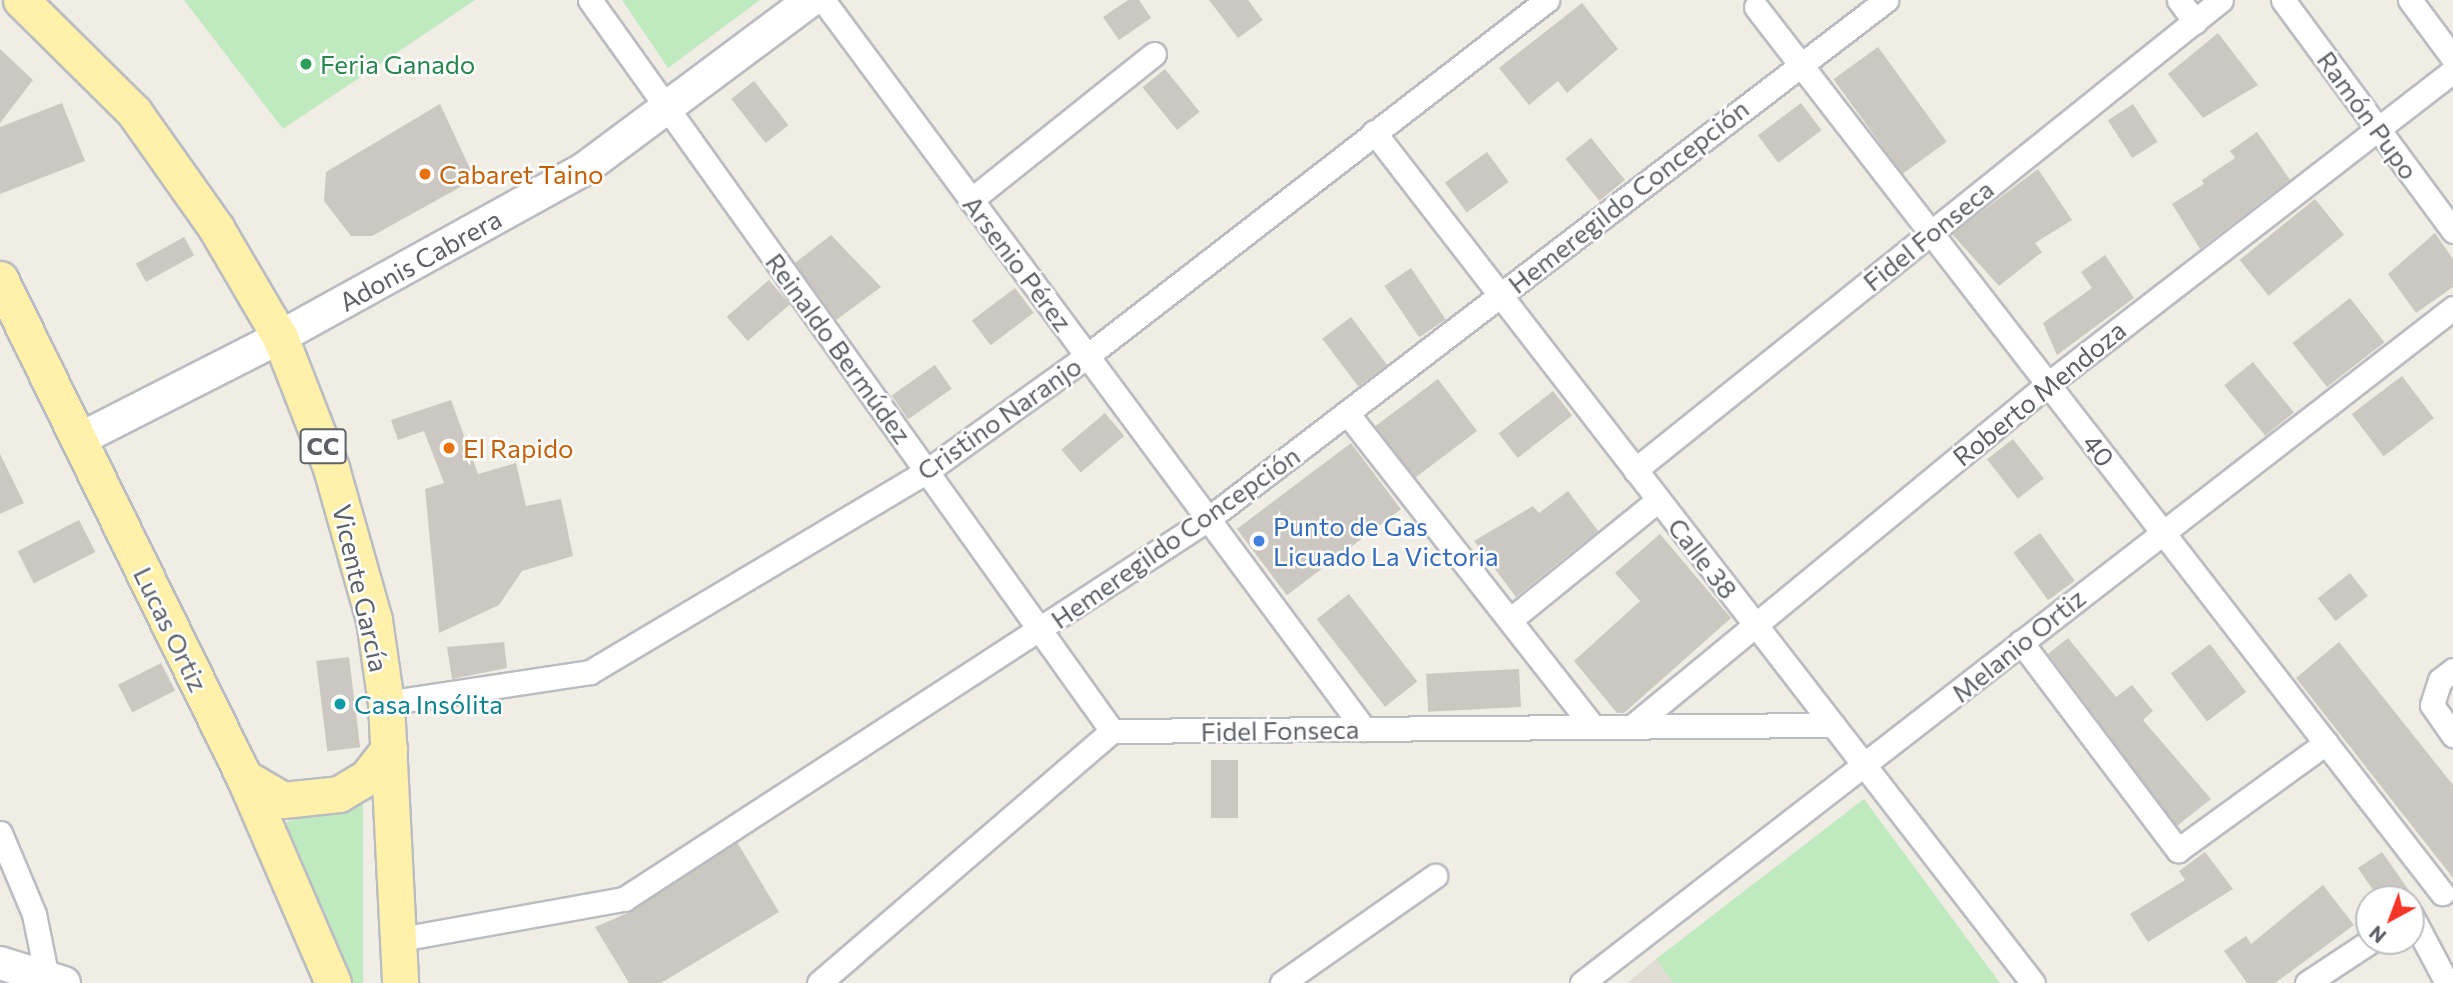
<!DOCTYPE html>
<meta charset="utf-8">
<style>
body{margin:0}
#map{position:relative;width:2453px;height:983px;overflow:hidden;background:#f0ede4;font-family:Commissioner,sans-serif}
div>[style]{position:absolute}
.education>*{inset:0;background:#e0dcd3}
.green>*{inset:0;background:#bfe9bf}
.building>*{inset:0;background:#cbc8c1;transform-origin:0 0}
.roads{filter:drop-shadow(2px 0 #b9bcc1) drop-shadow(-2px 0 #b9bcc1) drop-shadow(0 2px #b9bcc1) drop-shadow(0 -2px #b9bcc1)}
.street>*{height:23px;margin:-11.5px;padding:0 11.5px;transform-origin:11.5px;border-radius:11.5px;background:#fff}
.secondary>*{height:32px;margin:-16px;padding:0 16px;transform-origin:16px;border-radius:16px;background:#fff}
.primary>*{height:35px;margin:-17.5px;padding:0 17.5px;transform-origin:17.5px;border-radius:17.5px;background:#fff1aa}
.dots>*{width:19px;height:19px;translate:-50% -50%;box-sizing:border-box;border:4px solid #fff;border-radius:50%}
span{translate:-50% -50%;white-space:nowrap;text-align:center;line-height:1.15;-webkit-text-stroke:5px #fff;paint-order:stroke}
.shield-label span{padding:2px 5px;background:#fff;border:2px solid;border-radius:5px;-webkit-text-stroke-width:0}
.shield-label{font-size:24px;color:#5c6066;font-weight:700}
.leisure-label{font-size:26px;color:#27864d}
.left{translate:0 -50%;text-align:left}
.street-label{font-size:26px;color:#5c6066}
.food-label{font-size:26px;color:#c56008}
.shop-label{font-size:26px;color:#366cbe}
.culture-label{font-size:26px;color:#0d838f}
.north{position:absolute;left:2355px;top:885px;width:70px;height:70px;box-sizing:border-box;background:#fff;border:2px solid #bebfc2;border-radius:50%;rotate:221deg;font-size:19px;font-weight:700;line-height:28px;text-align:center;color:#5c6066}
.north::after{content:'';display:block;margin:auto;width:24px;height:32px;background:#f53425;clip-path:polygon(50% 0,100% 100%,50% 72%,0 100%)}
</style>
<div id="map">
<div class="education">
<div style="clip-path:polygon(1656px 959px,1673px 983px,1627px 983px)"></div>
</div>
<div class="green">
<div style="clip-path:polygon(184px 0,475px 0,283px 129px)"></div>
<div style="clip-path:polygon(622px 0,760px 0,668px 68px)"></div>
<div style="clip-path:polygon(363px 799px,363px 983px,349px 983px,280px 824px)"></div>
<div style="clip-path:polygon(1864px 799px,2000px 983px,1673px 983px,1656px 959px)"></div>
</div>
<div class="building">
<div style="clip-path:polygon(1128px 0,1139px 0,1151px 18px,1119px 40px,1103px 17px)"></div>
<div style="clip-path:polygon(1209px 0,1248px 0,1263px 20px,1238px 38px)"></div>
<div style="clip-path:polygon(1582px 3px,1618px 49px,1567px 93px,1558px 81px,1529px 105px,1499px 68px)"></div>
<div style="clip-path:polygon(2218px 33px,2258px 85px,2203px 118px,2168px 74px)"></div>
<div style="left:1878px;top:47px;width:117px;height:55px;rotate:54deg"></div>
<div style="clip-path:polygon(0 49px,33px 80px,0 123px)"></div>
<div style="left:1165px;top:69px;width:55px;height:29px;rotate:51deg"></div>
<div style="left:754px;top:81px;width:56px;height:29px;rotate:52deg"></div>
<div style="clip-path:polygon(62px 103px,85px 161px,0 194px,0 127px)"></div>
<div style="left:1801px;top:103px;width:34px;height:54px;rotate:53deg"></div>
<div style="clip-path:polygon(440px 104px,475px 179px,372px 236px,351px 236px,324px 201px,326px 172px)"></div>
<div style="left:2133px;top:104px;width:45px;height:30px;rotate:57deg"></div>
<div style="clip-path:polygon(2257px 132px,2290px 180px,2200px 249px,2172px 204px,2204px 184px,2202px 180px,2235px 158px,2230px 151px)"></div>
<div style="left:1591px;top:138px;width:54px;height:33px;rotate:51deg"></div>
<div style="left:1487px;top:152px;width:37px;height:52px;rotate:54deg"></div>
<div style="clip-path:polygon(2038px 169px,2072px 220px,2035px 243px,2042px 252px,1999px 286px,1952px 234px)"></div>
<div style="left:2315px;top:199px;width:46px;height:97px;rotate:51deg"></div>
<div style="clip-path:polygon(2435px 233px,2453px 259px,2453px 287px,2416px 313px,2388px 274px)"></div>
<div style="clip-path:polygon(831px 235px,881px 287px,836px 320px,795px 263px)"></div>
<div style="left:184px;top:237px;width:21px;height:55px;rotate:61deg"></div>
<div style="clip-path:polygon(2105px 255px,2134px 298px,2057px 355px,2043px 323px,2092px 288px,2081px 272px)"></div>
<div style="left:1411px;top:268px;width:62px;height:32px;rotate:56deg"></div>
<div style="left:769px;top:280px;width:32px;height:56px;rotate:49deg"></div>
<div style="left:1015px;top:288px;width:31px;height:54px;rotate:53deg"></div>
<div style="left:2350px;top:298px;width:56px;height:73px;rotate:52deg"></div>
<div style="left:1351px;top:317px;width:60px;height:36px;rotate:53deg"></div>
<div style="left:2253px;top:362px;width:65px;height:37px;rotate:51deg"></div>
<div style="left:935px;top:365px;width:29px;height:53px;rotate:55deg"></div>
<div style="left:2402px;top:376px;width:53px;height:63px;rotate:53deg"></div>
<div style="left:1438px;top:379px;width:65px;height:79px;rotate:53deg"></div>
<div style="left:1553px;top:391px;width:31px;height:69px;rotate:52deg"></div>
<div style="clip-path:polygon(451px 400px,478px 474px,516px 463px,526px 506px,561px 499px,573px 556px,522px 571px,499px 605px,439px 633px,425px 489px,444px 483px,424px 431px,398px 440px,391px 420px)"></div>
<div style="left:1105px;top:413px;width:30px;height:57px;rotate:50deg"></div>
<div style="left:2013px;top:439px;width:50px;height:33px;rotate:52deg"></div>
<div style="left:1351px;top:443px;width:83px;height:143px;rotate:53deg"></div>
<div style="clip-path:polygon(0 454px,24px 503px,0 514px)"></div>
<div style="clip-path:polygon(1568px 491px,1598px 531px,1516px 597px,1474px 541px,1533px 506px,1539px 513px)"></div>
<div style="left:79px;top:520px;width:36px;height:69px;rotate:63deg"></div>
<div style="left:2040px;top:533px;width:59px;height:33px;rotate:54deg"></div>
<div style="clip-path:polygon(1660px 534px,1731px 618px,1624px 713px,1617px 713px,1574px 661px,1640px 601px,1615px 573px)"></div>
<div style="left:2350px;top:573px;width:29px;height:41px;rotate:52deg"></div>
<div style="left:1349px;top:594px;width:111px;height:41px;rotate:52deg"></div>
<div style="clip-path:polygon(2068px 638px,2116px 697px,2132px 685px,2153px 711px,2143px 720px,2211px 799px,2177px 826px,2048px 654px)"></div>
<div style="clip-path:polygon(504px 642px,507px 668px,452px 679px,447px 647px)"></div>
<div style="clip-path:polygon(2339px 642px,2453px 785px,2453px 878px,2296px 678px)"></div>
<div style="left:2210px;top:644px;width:60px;height:49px;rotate:53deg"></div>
<div style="left:349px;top:657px;width:91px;height:33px;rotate:83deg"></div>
<div style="left:161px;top:663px;width:31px;height:48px;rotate:63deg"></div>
<div style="left:1519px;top:669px;width:38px;height:93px;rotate:87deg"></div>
<div style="left:1211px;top:760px;width:27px;height:58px"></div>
<div style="clip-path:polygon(737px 842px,779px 912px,661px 983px,629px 983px,595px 927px,632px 911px)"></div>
<div style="clip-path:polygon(2205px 852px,2233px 889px,2148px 942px,2130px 914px,2185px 880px,2179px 871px)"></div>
<div style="clip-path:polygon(2382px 852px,2415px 899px,2379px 899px,2358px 868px)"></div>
<div style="clip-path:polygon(2323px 885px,2354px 925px,2275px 983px,2247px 983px,2224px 951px,2246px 936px,2251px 944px)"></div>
</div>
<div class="roads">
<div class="street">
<div style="left:590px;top:0;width:898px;rotate:54.47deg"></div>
<div style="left:823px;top:0;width:908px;rotate:53.42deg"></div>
<div style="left:2179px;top:0;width:27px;rotate:54deg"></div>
<div style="left:2283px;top:0;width:287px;rotate:53.6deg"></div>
<div style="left:2410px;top:0;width:72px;rotate:53.4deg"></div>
<div style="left:1756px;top:7px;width:1121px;rotate:52.25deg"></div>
<div style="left:1374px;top:132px;width:1076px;rotate:52.25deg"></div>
<div style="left:971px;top:200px;width:234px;rotate:-38.6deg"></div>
<div style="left:1347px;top:413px;width:395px;rotate:51.9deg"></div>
<div style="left:1635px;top:470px;width:751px;rotate:-38.73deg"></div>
<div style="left:1510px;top:620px;width:191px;rotate:-39deg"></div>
<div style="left:2021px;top:642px;width:261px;rotate:53deg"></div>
<div style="left:2178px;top:850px;width:183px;rotate:-35.9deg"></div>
<div style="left:2453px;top:670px;width:16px;rotate:142deg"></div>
<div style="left:2440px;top:680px;width:26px;rotate:108deg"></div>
<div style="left:2432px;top:705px;width:37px;rotate:55deg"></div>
<div style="left:386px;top:703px;width:206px;rotate:-8.6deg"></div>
<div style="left:590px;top:672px;width:392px;rotate:-30.8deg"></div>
<div style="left:927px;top:471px;width:197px;rotate:-35.7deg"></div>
<div style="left:1087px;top:356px;width:582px;rotate:-37.74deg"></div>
<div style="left:1634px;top:725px;width:536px;rotate:-39.48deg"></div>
<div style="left:2048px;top:384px;width:512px;rotate:-37.7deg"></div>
<div style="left:0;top:833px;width:88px;rotate:67.2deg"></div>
<div style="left:34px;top:914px;width:65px;rotate:78.5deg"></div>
<div style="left:2411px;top:915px;width:77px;rotate:62.1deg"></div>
<div style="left:395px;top:940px;width:233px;rotate:-10.2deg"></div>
<div style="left:624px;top:899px;width:697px;rotate:-33.05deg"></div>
<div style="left:1208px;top:519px;width:854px;rotate:-37.43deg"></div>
<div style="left:819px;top:983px;width:386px;rotate:-40.7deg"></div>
<div style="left:1112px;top:731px;width:721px;rotate:-0.48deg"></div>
<div style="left:1282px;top:983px;width:187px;rotate:-35deg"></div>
<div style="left:1582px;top:983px;width:1102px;rotate:-37.77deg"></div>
<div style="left:2307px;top:983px;width:77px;rotate:-33.3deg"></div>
</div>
<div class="secondary">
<div style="left:78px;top:440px;width:227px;rotate:-27deg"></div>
<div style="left:280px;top:337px;width:347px;rotate:-28.9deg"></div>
<div style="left:584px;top:169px;width:283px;rotate:-36.7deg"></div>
<div style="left:0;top:963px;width:67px;rotate:17.4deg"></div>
</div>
<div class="primary">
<div style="left:21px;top:0;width:159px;rotate:44.7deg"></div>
<div style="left:134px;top:112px;width:142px;rotate:54.7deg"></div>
<div style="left:216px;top:228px;width:126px;rotate:59.6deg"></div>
<div style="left:280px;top:337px;width:141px;rotate:68.7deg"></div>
<div style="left:331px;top:468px;width:158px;rotate:74.2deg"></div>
<div style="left:374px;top:620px;width:84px;rotate:81.8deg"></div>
<div style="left:386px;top:703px;width:280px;rotate:87.1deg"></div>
<div style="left:0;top:279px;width:555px;rotate:63.9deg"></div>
<div style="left:244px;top:777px;width:224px;rotate:66.6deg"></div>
<div style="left:244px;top:777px;width:45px;rotate:30.5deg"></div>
<div style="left:283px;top:800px;width:56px;rotate:-6.1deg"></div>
<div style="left:339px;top:794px;width:33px;rotate:-31deg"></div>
<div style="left:367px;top:777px;width:36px;rotate:-52deg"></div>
</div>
</div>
<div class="dots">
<div style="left:306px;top:64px;background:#2e9e5b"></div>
<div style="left:425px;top:174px;background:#e8710a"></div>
<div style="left:449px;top:448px;background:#e8710a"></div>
<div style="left:1259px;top:541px;background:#3f7fe0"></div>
<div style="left:340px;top:704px;background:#0f9aa8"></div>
</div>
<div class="shield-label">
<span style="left:323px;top:446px">CC</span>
</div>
<div class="leisure-label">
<span class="left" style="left:320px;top:64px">Feria Ganado</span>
</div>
<div class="street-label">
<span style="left:2368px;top:115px;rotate:54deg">Ramón Pupo</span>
<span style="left:1628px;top:196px;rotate:-38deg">Hemeregildo Concepción</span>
<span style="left:1928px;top:235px;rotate:-39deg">Fidel Fonseca</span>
<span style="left:420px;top:260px;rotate:-29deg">Adonis Cabrera</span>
<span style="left:1018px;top:263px;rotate:53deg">Arsenio Pérez</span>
<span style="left:839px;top:348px;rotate:54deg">Reinaldo Bermúdez</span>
<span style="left:2039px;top:393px;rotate:-39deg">Roberto Mendoza</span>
<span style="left:999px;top:418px;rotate:-35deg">Cristino Naranjo</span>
<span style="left:2099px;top:450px;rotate:52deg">40</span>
<span style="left:1175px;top:537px;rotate:-35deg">Hemeregildo Concepción</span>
<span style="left:1703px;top:558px;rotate:52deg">Calle 38</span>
<span style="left:361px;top:588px;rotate:77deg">Vicente García</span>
<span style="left:171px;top:629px;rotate:64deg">Lucas Ortiz</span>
<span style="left:2018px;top:645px;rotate:-39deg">Melanio Ortiz</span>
<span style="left:1280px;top:730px;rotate:-1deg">Fidel Fonseca</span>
</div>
<div class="food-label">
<span class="left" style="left:439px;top:174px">Cabaret Taino</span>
<span class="left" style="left:463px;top:448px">El Rapido</span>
</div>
<div class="shop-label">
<span class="left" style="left:1273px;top:541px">Punto de Gas<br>Licuado La Victoria</span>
</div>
<div class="culture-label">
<span class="left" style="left:354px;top:704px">Casa Insólita</span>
</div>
<div class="north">N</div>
</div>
